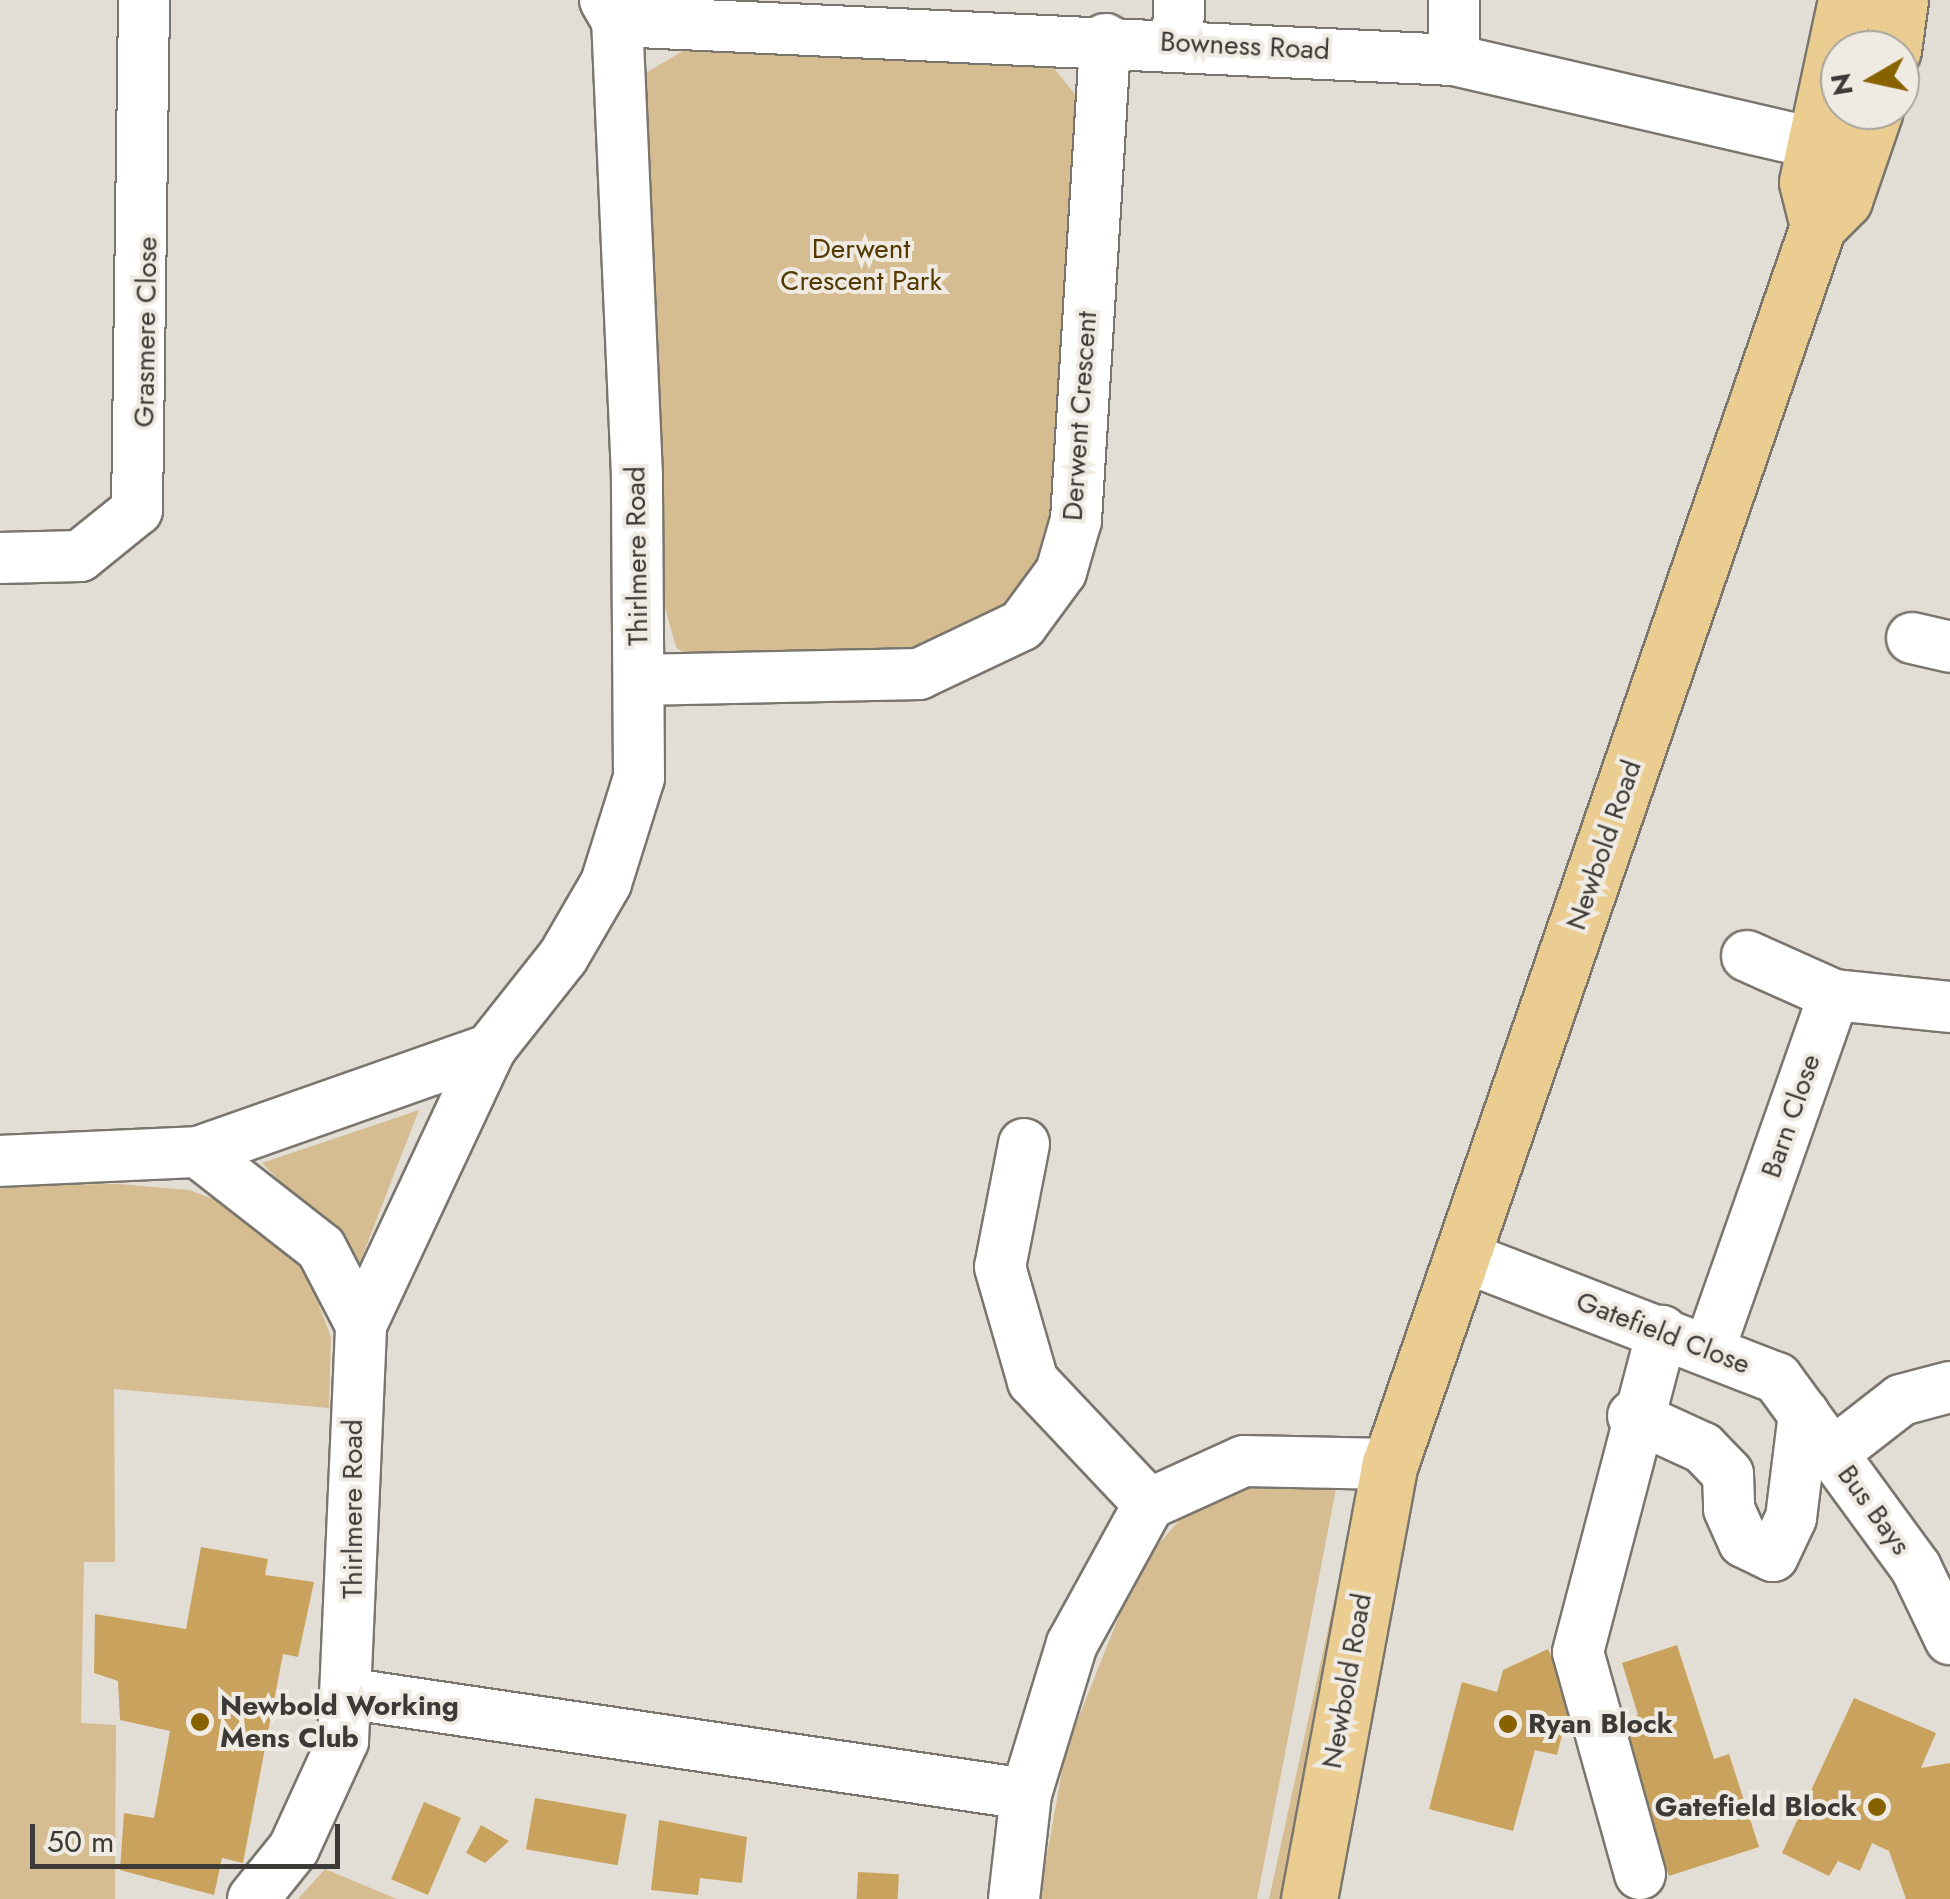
<!DOCTYPE html>
<style>
body{margin:0}
#map{position:relative;width:1950px;height:1899px;overflow:hidden;background:#e3ded5;font-family:Jost,sans-serif}
div>[style]{position:absolute}
.green>*{inset:0;background:#d5bc91}
.building>*{inset:0;background:#c9a35d;transform-origin:0 0}
.roads{filter:drop-shadow(2px 0 #7a766e) drop-shadow(-2px 0 #7a766e) drop-shadow(0 2px #7a766e) drop-shadow(0 -2px #7a766e)}
.minor>*{height:50px;margin:-25px;padding:0 25px;transform-origin:25px;border-radius:25px;background:#fff}
.major>*{height:55px;margin:-27.5px;padding:0 27.5px;transform-origin:27.5px;border-radius:27.5px;background:#ebcd91}
.dots>*{width:28px;height:28px;translate:-50% -50%;box-sizing:border-box;border:5px solid #f0ebe2;border-radius:50%}
span{translate:-50% -50%;white-space:nowrap;text-align:center;line-height:1.15;-webkit-text-stroke:8px #f0ebe2;paint-order:stroke}
.street-label{font-size:28px;color:#3c3a37}
.park-label{font-size:28px;color:#533900}
.poi-label{font-size:28px;color:#3c3a37;font-weight:700}
.left{translate:0 -50%;text-align:left}
.right{translate:-100% -50%;text-align:right}
.north{position:absolute;left:1820px;top:30px;width:100px;height:100px;box-sizing:border-box;background:#f0ebe2;border:2px solid #a8a49e;border-radius:50%;rotate:261deg;font-size:28px;font-weight:700;line-height:40px;text-align:center;color:#3c3a37}
.north::after{content:'';display:block;margin:auto;width:35px;height:45px;background:#896200;clip-path:polygon(50% 0,100% 100%,50% 72%,0 100%)}
.scale{position:absolute;left:30px;top:1824px;width:310px;height:45px;box-sizing:border-box;border:5px solid #3c3a37;border-top:0;padding-left:12px;font-size:30px;line-height:35px;white-space:nowrap;color:#3c3a37;-webkit-text-stroke:8px #f0ebe2;paint-order:stroke}
</style>
<div id="map">
<div class="green">
<div style="clip-path:polygon(698px 42px,1049px 62px,1086px 108px,1050px 571px,978px 627px,921px 653px,699px 665px,676px 647px,660px 590px,644px 74px)"></div>
<div style="clip-path:polygon(419px 1110px,360px 1262px,262px 1163px)"></div>
<div style="clip-path:polygon(119px 1184px,189px 1190px,256px 1215px,308px 1276px,331px 1337px,329px 1408px,114px 1389px,115px 1562px,84px 1562px,81px 1723px,116px 1725px,115px 1899px,0 1899px,0 1185px)"></div>
<div style="clip-path:polygon(1245px 1486px,1336px 1489px,1257px 1899px,1039px 1899px,1066px 1749px,1139px 1566px,1192px 1506px)"></div>
<div style="clip-path:polygon(1354px 1510px,1360px 1514px,1290px 1899px,1269px 1899px)"></div>
<div style="clip-path:polygon(325px 1869px,397px 1899px,298px 1899px)"></div>
</div>
<div class="building">
<div style="clip-path:polygon(201px 1547px,268px 1559px,265px 1575px,314px 1582px,298px 1657px,283px 1654px,243px 1863px,222px 1858px,214px 1895px,120px 1870px,124px 1813px,154px 1818px,170px 1731px,120px 1720px,118px 1681px,94px 1673px,95px 1614px,186px 1629px)"></div>
<div style="clip-path:polygon(1677px 1645px,1714px 1759px,1729px 1754px,1759px 1847px,1669px 1876px,1664px 1861px,1654px 1864px,1608px 1725px,1638px 1715px,1622px 1663px)"></div>
<div style="clip-path:polygon(1548px 1649px,1571px 1699px,1557px 1755px,1535px 1750px,1513px 1831px,1429px 1809px,1462px 1682px,1497px 1692px,1503px 1670px)"></div>
<div style="clip-path:polygon(1854px 1698px,1936px 1733px,1921px 1768px,1950px 1763px,1950px 1899px,1906px 1899px,1889px 1851px,1872px 1843px,1860px 1871px,1838px 1861px,1829px 1876px,1782px 1853px)"></div>
<div style="left:535px;top:1798px;width:93px;height:52px;rotate:10deg"></div>
<div style="left:424px;top:1802px;width:40px;height:84px;rotate:23deg"></div>
<div style="clip-path:polygon(659px 1820px,747px 1837px,742px 1883px,700px 1878px,698px 1895px,651px 1890px)"></div>
<div style="clip-path:polygon(481px 1825px,509px 1841px,485px 1863px,466px 1853px)"></div>
<div style="left:858px;top:1872px;width:41px;height:27px;rotate:3deg"></div>
</div>
<div class="roads">
<div class="minor">
<div style="left:624px;top:0;width:22px;rotate:108deg"></div>
<div style="left:617px;top:21px;width:838px;rotate:2.67deg"></div>
<div style="left:1454px;top:60px;width:413px;rotate:13deg"></div>
<div style="left:1454px;top:0;width:60px;rotate:90deg"></div>
<div style="left:1178px;top:40px;width:40px;rotate:-88.6deg"></div>
<div style="left:0;top:558px;width:80px;rotate:-1.4deg"></div>
<div style="left:80px;top:556px;width:73px;rotate:-38.9deg"></div>
<div style="left:137px;top:510px;width:510px;rotate:-89.21deg"></div>
<div style="left:1912px;top:638px;width:39px;rotate:13deg"></div>
<div style="left:639px;top:680px;width:280px;rotate:-1.2deg"></div>
<div style="left:919px;top:674px;width:114px;rotate:-25.4deg"></div>
<div style="left:1022px;top:625px;width:66px;rotate:-53.7deg"></div>
<div style="left:1061px;top:572px;width:54px;rotate:-73.9deg"></div>
<div style="left:1076px;top:520px;width:482px;rotate:-86.5deg"></div>
<div style="left:1747px;top:956px;width:95px;rotate:24.1deg"></div>
<div style="left:1024px;top:1144px;width:125px;rotate:101deg"></div>
<div style="left:1000px;top:1267px;width:119px;rotate:73.9deg"></div>
<div style="left:1033px;top:1381px;width:169px;rotate:46.7deg"></div>
<div style="left:198px;top:1152px;width:156px;rotate:38deg"></div>
<div style="left:321px;top:1248px;width:87px;rotate:62.5deg"></div>
<div style="left:0;top:1161px;width:198px;rotate:-2.6deg"></div>
<div style="left:198px;top:1152px;width:310px;rotate:-19.4deg"></div>
<div style="left:1462px;top:1256px;width:338px;rotate:21.2deg"></div>
<div style="left:1777px;top:1378px;width:235px;rotate:53.8deg"></div>
<div style="left:1916px;top:1568px;width:79px;rotate:64.4deg"></div>
<div style="left:1710px;top:1347px;width:373px;rotate:-70.6deg"></div>
<div style="left:1834px;top:995px;width:117px;rotate:5.9deg"></div>
<div style="left:1633px;top:1416px;width:77px;rotate:24.6deg"></div>
<div style="left:1703px;top:1448px;width:36px;rotate:46deg"></div>
<div style="left:1728px;top:1474px;width:35px;rotate:88deg"></div>
<div style="left:1729px;top:1509px;width:36px;rotate:66deg"></div>
<div style="left:1744px;top:1542px;width:32px;rotate:26deg"></div>
<div style="left:1773px;top:1556px;width:42px;rotate:-64.7deg"></div>
<div style="left:1791px;top:1518px;width:105px;rotate:-82.9deg"></div>
<div style="left:1833px;top:1453px;width:86px;rotate:-37.9deg"></div>
<div style="left:1901px;top:1400px;width:51px;rotate:-14.9deg"></div>
<div style="left:351px;top:1694px;width:682px;rotate:8.43deg"></div>
<div style="left:1640px;top:1874px;width:230px;rotate:-105.6deg"></div>
<div style="left:1578px;top:1652px;width:332px;rotate:-75.3deg"></div>
<div style="left:253px;top:1899px;width:65px;rotate:-51.2deg"></div>
<div style="left:294px;top:1848px;width:118px;rotate:-65.4deg"></div>
<div style="left:343px;top:1741px;width:416px;rotate:-87.5deg"></div>
<div style="left:361px;top:1325px;width:305px;rotate:-64.9deg"></div>
<div style="left:490px;top:1049px;width:117px;rotate:-51.6deg"></div>
<div style="left:563px;top:957px;width:86px;rotate:-59.8deg"></div>
<div style="left:606px;top:883px;width:110px;rotate:-72.6deg"></div>
<div style="left:639px;top:778px;width:302px;rotate:-90.4deg"></div>
<div style="left:637px;top:476px;width:455px;rotate:-92.5deg"></div>
<div style="left:617px;top:21px;width:24px;rotate:-120deg"></div>
<div style="left:1014px;top:1899px;width:106px;rotate:-83.5deg"></div>
<div style="left:1026px;top:1794px;width:157px;rotate:-73deg"></div>
<div style="left:1072px;top:1644px;width:160px;rotate:-61.2deg"></div>
<div style="left:1149px;top:1504px;width:104px;rotate:-24.4deg"></div>
<div style="left:1244px;top:1461px;width:146px;rotate:1.2deg"></div>
</div>
<div class="major">
<div style="left:1893px;top:50px;width:50px;rotate:-82deg"></div>
<div style="left:1818px;top:226px;width:45px;rotate:-104deg"></div>
<div style="left:1807px;top:182px;width:186px;rotate:-77.9deg"></div>
<div style="left:1309px;top:1899px;width:442px;rotate:-79.5deg"></div>
<div style="left:1390px;top:1464px;width:1310px;rotate:-70.93deg"></div>
<div style="left:1818px;top:226px;width:37px;rotate:-45deg"></div>
<div style="left:1844px;top:200px;width:95px;rotate:-71deg"></div>
</div>
</div>
<div class="dots">
<div style="left:200px;top:1722px;background:#896200"></div>
<div style="left:1508px;top:1724px;background:#896200"></div>
<div style="left:1877px;top:1807px;background:#896200"></div>
</div>
<div class="street-label">
<span style="left:1245px;top:46px;rotate:3deg">Bowness Road</span>
<span style="left:146px;top:332px;rotate:-89deg">Grasmere Close</span>
<span style="left:1080px;top:416px;rotate:-86deg">Derwent Crescent</span>
<span style="left:637px;top:556px;rotate:-91deg">Thirlmere Road</span>
<span style="left:1604px;top:845px;rotate:-71deg">Newbold Road</span>
<span style="left:1791px;top:1116px;rotate:-71deg">Barn Close</span>
<span style="left:1663px;top:1333px;rotate:21deg">Gatefield Close</span>
<span style="left:353px;top:1509px;rotate:-90deg">Thirlmere Road</span>
<span style="left:1874px;top:1510px;rotate:54deg">Bus Bays</span>
<span style="left:1347px;top:1681px;rotate:-80deg">Newbold Road</span>
</div>
<div class="park-label">
<span style="left:861px;top:265px">Derwent<br>Crescent Park</span>
</div>
<div class="poi-label">
<span class="left" style="left:220px;top:1722px">Newbold Working<br>Mens Club</span>
<span class="left" style="left:1528px;top:1724px">Ryan Block</span>
<span class="right" style="left:1857px;top:1807px">Gatefield Block</span>
</div>
<div class="north">N</div>
<div class="scale">50 m</div>
</div>
